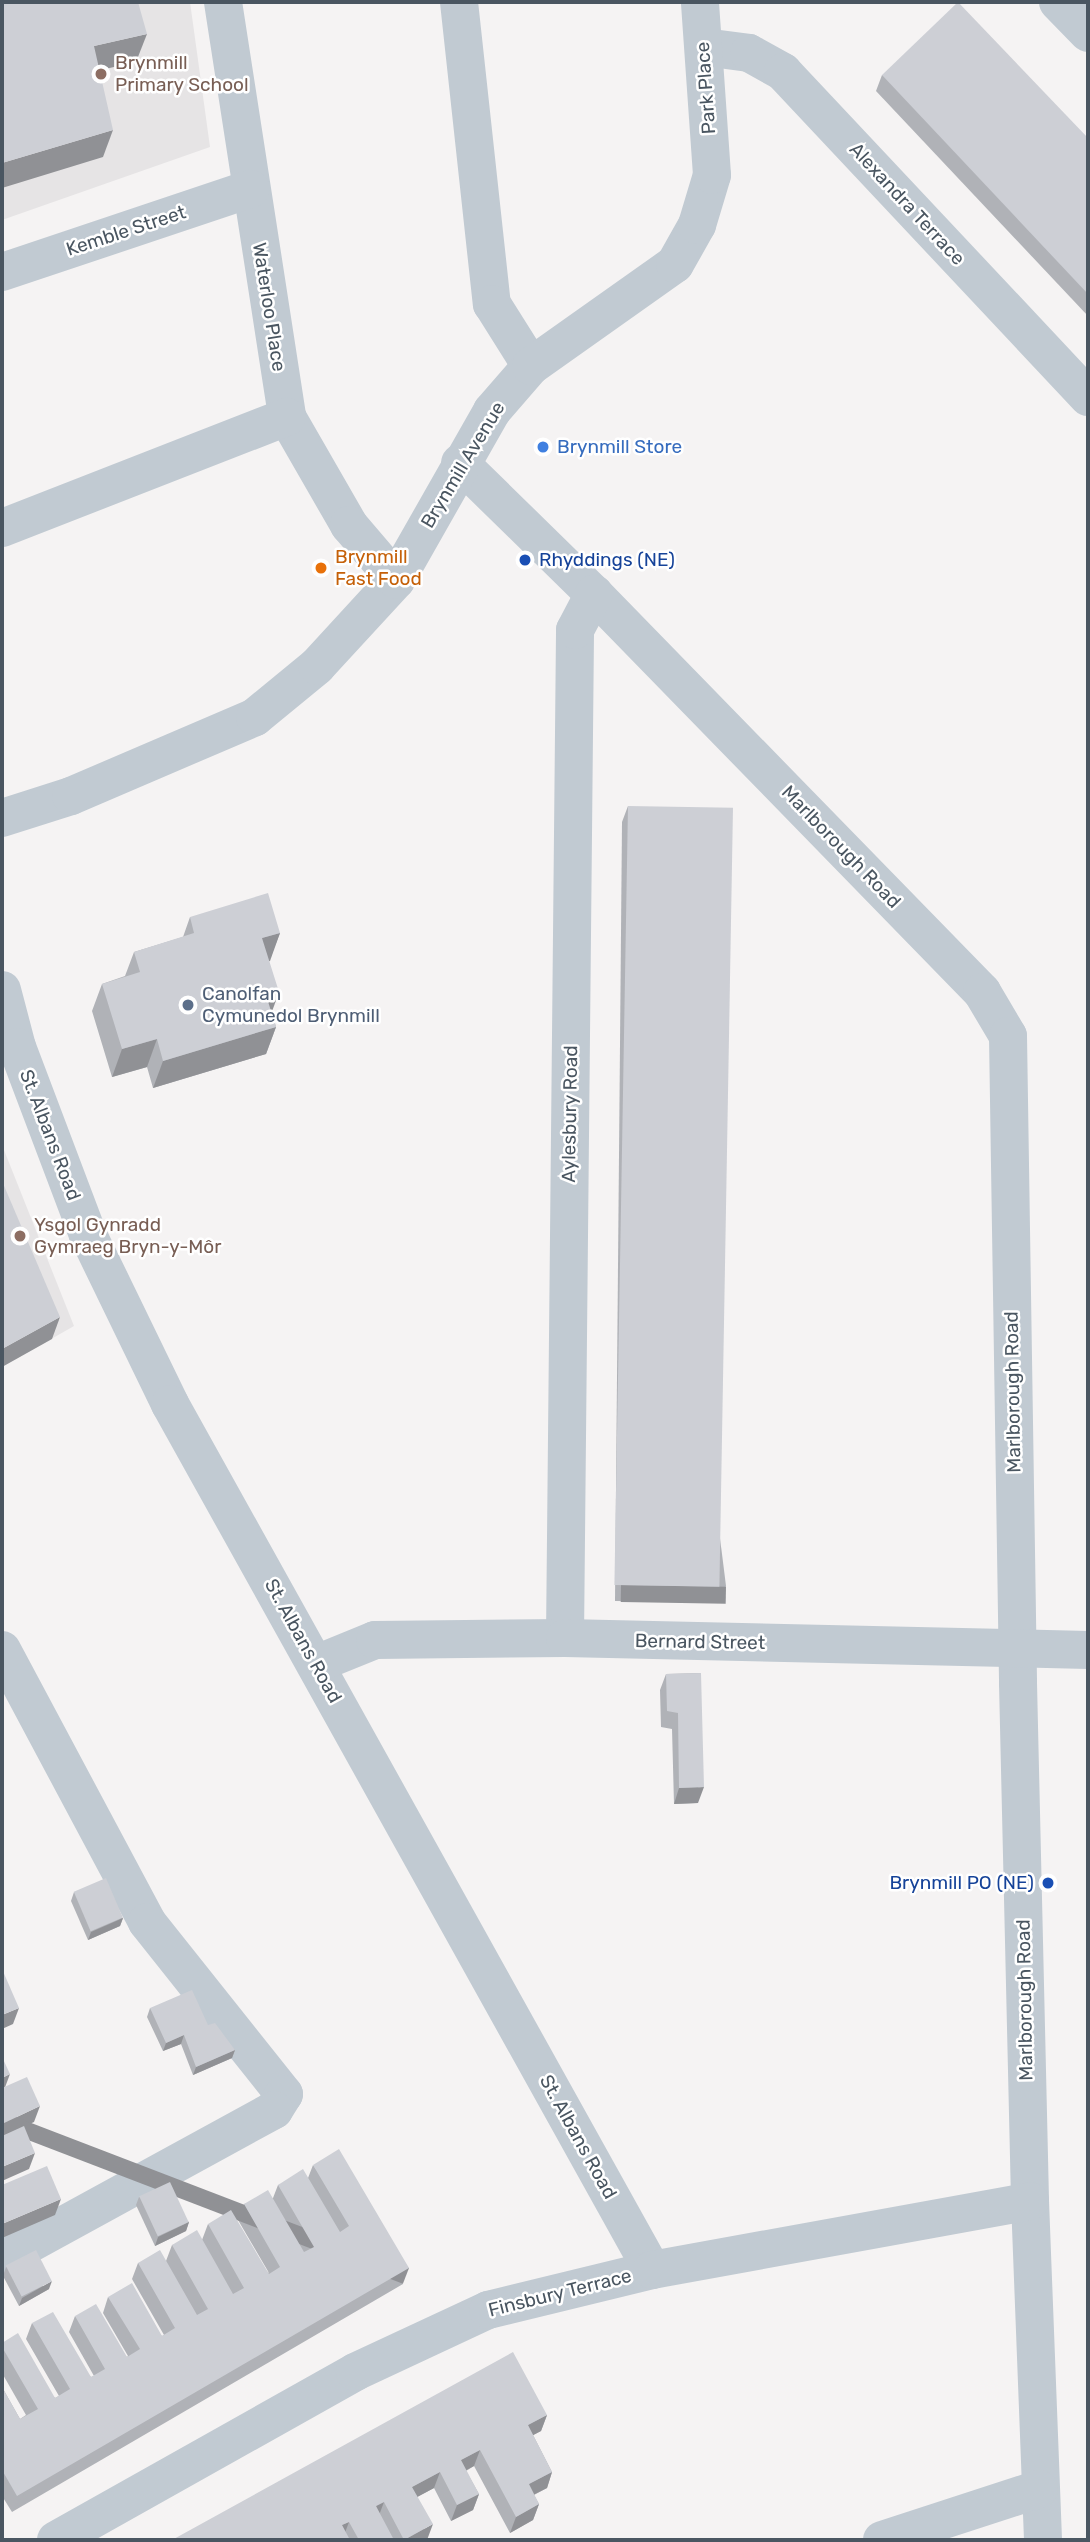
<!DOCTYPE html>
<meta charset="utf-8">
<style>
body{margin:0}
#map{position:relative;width:1090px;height:2542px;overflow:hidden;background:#f5f3f3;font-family:Rubik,sans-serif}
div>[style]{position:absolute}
.education>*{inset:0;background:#e6e4e5}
.minor>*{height:38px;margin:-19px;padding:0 19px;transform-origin:19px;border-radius:19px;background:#c1cad2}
.wall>*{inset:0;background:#b0b2b7}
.shaded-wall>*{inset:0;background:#909195;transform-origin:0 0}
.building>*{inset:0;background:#cdcfd5;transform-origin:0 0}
.dots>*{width:19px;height:19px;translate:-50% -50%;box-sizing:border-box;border:4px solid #fff;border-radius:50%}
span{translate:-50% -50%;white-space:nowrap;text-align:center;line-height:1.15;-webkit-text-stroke:5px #fff;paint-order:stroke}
.education-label{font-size:19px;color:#785e54}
.left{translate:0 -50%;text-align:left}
.street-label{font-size:19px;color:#4a5661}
.shop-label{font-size:19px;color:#366cbe}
.food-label{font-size:19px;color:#c56008}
.transit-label{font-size:19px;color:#164399}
.right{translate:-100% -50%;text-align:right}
.service-label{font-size:19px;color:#4e5e75}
.frame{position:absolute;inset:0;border:4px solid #4a5661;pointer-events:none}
</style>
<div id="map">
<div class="education">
<div style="clip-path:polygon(2px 2px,190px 2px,210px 147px,2px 220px)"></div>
<div style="clip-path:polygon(2px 1145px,74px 1326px,2px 1367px)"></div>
</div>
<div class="minor">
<div style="left:223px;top:2px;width:420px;rotate:81.2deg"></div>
<div style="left:287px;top:417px;width:125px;rotate:60.1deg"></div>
<div style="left:349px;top:525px;width:72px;rotate:49.5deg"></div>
<div style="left:459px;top:2px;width:304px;rotate:83.8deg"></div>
<div style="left:492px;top:304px;width:73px;rotate:57.8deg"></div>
<div style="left:1058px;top:2px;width:43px;rotate:45.9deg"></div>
<div style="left:704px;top:47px;width:45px;rotate:7.6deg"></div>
<div style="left:749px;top:53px;width:39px;rotate:29deg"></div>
<div style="left:783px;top:72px;width:446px;rotate:46.8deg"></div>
<div style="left:2px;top:272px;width:262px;rotate:-18.5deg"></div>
<div style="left:460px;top:463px;width:187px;rotate:44.4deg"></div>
<div style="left:594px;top:594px;width:556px;rotate:45.73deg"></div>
<div style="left:982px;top:992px;width:51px;rotate:59.4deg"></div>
<div style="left:1008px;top:1036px;width:647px;rotate:89.11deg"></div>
<div style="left:1018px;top:1683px;width:518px;rotate:88.67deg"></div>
<div style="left:1030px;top:2201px;width:339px;rotate:87.8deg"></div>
<div style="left:2px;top:528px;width:306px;rotate:-21.3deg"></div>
<div style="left:2px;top:818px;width:72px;rotate:-17.7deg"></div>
<div style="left:71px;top:796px;width:200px;rotate:-23.2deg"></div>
<div style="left:255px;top:717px;width:80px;rotate:-39.4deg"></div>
<div style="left:317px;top:666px;width:117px;rotate:-47.4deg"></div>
<div style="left:396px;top:580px;width:194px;rotate:-60.4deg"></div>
<div style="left:492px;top:411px;width:60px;rotate:-49.1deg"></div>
<div style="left:531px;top:366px;width:176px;rotate:-35.3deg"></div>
<div style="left:675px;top:264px;width:45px;rotate:-60.6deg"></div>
<div style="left:697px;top:225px;width:52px;rotate:-73.3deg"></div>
<div style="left:712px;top:175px;width:173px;rotate:-94deg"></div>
<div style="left:2px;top:990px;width:59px;rotate:75.3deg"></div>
<div style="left:17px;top:1047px;width:201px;rotate:69.3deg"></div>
<div style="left:88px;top:1235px;width:188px;rotate:64.1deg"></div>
<div style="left:170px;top:1404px;width:991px;rotate:60.9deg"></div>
<div style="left:565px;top:1638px;width:1008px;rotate:-89.43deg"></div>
<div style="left:575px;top:630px;width:41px;rotate:-62.2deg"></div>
<div style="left:2px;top:1650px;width:308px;rotate:61.9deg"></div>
<div style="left:147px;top:1922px;width:220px;rotate:51.5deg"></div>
<div style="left:284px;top:2094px;width:19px;rotate:122deg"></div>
<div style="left:274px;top:2110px;width:310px;rotate:151.3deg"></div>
<div style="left:316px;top:1664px;width:64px;rotate:-22.1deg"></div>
<div style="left:375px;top:1640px;width:190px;rotate:-0.6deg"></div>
<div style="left:565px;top:1638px;width:523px;rotate:1.31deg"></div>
<div style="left:56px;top:2540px;width:343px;rotate:-29.3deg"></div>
<div style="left:355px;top:2372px;width:147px;rotate:-25deg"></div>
<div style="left:488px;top:2310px;width:169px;rotate:-13.7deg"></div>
<div style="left:652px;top:2270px;width:384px;rotate:-10.3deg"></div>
<div style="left:882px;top:2540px;width:165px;rotate:-18deg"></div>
</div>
<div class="wall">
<div style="clip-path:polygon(882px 75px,1088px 138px,1088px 316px,876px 91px)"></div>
<div style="clip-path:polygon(628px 806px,726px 1586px,720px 1602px,615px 1601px,622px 822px)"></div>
<div style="clip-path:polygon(190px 917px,280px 933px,269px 961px,272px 1012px,276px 1027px,266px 1054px,153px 1088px,147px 1067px,112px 1077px,92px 1011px,102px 984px,125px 976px,134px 952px,183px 937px)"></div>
<div style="clip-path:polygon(701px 1673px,698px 1803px,674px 1804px,672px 1729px,661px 1727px,660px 1690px,666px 1674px)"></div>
<div style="clip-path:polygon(74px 1892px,123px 1918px,120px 1926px,88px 1940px,71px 1901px)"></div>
<div style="clip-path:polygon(150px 2008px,208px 2025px,235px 2050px,232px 2058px,193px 2075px,181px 2044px,163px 2051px,147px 2017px)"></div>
<div style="clip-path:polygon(313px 2165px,403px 2284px,12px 2512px,2px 2496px,2px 2387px,20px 2419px,26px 2415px,2px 2373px,2px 2343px,55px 2398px,59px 2396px,26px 2339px,32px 2323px,91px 2377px,94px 2376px,69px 2332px,75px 2316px,127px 2357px,128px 2356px,103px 2313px,108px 2297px,162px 2336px,164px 2335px,132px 2279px,138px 2263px,166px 2261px,172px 2245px,202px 2240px,208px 2224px,269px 2273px,238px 2220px,244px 2204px,273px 2198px,278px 2185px,308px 2178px)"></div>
<div style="clip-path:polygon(139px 2197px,189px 2222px,186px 2231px,155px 2246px,136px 2205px)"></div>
<div style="clip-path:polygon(6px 2267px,49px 2289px,19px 2306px,3px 2276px)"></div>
<div style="clip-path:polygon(547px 2415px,541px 2431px,533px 2435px,552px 2472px,547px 2488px,534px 2495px,539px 2504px,533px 2520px,510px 2533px,474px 2466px,466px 2471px,479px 2494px,473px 2510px,451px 2521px,434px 2488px,417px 2497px,427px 2540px,172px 2540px)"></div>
</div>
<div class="shaded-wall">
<div style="clip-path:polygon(147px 34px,136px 62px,83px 74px,94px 46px)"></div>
<div style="clip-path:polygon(113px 130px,103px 157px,2px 188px,2px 163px)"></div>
<div style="clip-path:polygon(280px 933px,270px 961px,252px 966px,262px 938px)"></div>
<div style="clip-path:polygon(279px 992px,269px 1020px,266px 995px)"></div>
<div style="clip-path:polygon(276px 1027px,266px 1054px,153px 1088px,163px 1061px)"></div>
<div style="clip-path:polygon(157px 1039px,147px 1067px,112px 1077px,122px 1049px)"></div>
<div style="clip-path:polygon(60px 1317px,52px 1339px,2px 1367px,2px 1349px)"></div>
<div style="left:621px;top:1585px;width:105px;height:17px;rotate:1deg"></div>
<div style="clip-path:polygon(704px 1787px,698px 1803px,674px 1804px,679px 1788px)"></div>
<div style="clip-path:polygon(123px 1918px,120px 1926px,88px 1940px,91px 1932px)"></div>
<div style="clip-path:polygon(19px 2008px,13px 2024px,2px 2029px,2px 2015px)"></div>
<div style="clip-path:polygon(184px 2035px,181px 2044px,163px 2051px,166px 2043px)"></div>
<div style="clip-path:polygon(235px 2050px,232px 2058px,193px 2075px,196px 2067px)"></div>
<div style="clip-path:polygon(10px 2074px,4px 2090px,2px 2091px,2px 2078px)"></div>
<div style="clip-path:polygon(40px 2106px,34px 2122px,2px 2137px,2px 2124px)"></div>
<div style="clip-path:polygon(35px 2153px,29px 2169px,2px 2181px,2px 2167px)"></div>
<div style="clip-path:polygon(61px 2199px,55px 2215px,2px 2238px,2px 2224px)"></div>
<div style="clip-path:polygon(189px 2222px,186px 2231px,155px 2246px,158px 2237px)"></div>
<div style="left:409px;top:2268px;width:17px;height:453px;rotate:111deg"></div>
<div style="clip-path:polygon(52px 2281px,49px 2289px,19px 2306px,22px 2298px)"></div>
<div style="clip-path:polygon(547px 2415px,541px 2431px,522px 2441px,528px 2425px)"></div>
<div style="clip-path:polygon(480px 2450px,474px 2466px,455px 2476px,461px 2460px)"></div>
<div style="clip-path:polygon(440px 2472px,434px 2488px,406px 2503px,412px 2487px)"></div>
<div style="clip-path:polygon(552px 2472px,547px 2488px,523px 2500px,529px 2484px)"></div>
<div style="clip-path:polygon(479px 2494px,473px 2510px,451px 2521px,457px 2505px)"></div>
<div style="clip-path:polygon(384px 2502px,378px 2518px,376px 2506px)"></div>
<div style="clip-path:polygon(539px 2504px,533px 2520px,510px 2533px,516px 2517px)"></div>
<div style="clip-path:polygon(349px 2522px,343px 2538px,342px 2525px)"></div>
<div style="clip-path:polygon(433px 2524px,427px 2540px,404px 2540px)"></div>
</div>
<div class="building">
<div style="clip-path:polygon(2px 2px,138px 2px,147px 34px,94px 46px,113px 130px,2px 163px)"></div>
<div style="clip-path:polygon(958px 2px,1088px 138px,1088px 294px,882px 75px)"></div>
<div style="left:628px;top:806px;width:105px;height:779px;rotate:1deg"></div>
<div style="clip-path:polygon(268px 893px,280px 933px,262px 938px,279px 992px,266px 995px,276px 1027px,163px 1061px,157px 1039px,122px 1049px,102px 984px,140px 972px,134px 952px,194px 933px,190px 917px)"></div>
<div style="clip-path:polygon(2px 1181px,60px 1317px,2px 1349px)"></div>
<div style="clip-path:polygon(701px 1673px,704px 1787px,679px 1788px,678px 1713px,667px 1711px,666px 1674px)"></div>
<div style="left:106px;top:1878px;width:43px;height:35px;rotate:67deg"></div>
<div style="clip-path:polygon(2px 1969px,19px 2008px,2px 2015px)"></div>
<div style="clip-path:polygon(192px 1990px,208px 2025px,215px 2023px,235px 2050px,196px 2067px,184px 2035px,166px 2043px,150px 2008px)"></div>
<div style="clip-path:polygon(2px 2057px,10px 2074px,2px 2078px)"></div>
<div style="clip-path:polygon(27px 2077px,40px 2106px,2px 2124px,2px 2088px)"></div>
<div style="clip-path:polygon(24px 2126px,35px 2153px,2px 2167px,2px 2136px)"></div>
<div style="clip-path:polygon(339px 2149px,409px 2268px,17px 2496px,2px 2470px,2px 2429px,3px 2429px,2px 2427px,2px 2387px,20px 2419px,38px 2409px,2px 2347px,2px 2343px,18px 2333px,55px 2398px,70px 2389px,32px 2323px,53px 2312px,91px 2377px,105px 2369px,75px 2316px,96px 2304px,127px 2357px,140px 2349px,108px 2297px,132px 2283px,162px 2336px,175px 2328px,138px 2263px,160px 2250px,197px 2315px,208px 2309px,172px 2245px,197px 2230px,233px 2294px,244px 2288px,208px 2224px,231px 2210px,269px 2274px,280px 2267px,244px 2204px,268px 2190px,304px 2252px,314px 2247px,278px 2185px,303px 2169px,340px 2232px,349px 2226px,313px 2165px)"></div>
<div style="clip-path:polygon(47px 2166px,61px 2199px,2px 2224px,2px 2185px)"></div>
<div style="left:170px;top:2182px;width:44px;height:34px;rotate:65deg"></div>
<div style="left:36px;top:2250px;width:35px;height:34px;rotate:63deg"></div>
<div style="clip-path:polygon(513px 2352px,547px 2415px,528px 2425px,552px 2472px,529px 2484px,539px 2504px,516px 2517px,480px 2450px,461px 2460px,479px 2494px,457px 2505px,440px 2472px,412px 2487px,433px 2524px,404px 2540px,384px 2502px,376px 2506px,394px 2540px,359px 2540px,349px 2522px,342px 2525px,350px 2540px,172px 2540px)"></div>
</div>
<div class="dots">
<div style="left:101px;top:74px;background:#8d6e63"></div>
<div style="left:543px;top:447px;background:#3f7fe0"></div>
<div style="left:525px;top:560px;background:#1a4fb4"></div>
<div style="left:321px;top:568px;background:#e8710a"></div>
<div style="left:188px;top:1005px;background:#5c6f8a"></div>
<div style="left:20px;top:1236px;background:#8d6e63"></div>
<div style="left:1048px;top:1883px;background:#1a4fb4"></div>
</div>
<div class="education-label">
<span class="left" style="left:115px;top:74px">Brynmill<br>Primary School</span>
<span class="left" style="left:34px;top:1236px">Ysgol Gynradd<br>Gymraeg Bryn-y-Môr</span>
</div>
<div class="street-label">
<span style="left:706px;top:88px;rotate:-94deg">Park Place</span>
<span style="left:907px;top:204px;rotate:47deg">Alexandra Terrace</span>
<span style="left:126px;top:231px;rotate:-18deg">Kemble Street</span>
<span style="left:269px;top:307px;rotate:81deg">Waterloo Place</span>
<span style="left:463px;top:465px;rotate:-59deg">Brynmill Avenue</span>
<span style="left:841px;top:847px;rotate:46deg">Marlborough Road</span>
<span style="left:570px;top:1114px;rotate:-89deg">Aylesbury Road</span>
<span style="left:50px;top:1135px;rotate:69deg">St. Albans Road</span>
<span style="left:1013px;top:1392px;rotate:-91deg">Marlborough Road</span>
<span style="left:303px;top:1641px;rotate:61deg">St. Albans Road</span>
<span style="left:700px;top:1642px;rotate:1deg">Bernard Street</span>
<span style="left:1025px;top:2000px;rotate:-91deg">Marlborough Road</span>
<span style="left:578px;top:2137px;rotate:61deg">St. Albans Road</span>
<span style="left:560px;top:2293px;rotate:-14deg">Finsbury Terrace</span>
</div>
<div class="shop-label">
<span class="left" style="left:557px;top:447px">Brynmill Store</span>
</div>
<div class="food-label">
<span class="left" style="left:335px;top:568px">Brynmill<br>Fast Food</span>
</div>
<div class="transit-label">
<span class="left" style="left:539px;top:560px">Rhyddings (NE)</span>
<span class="right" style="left:1034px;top:1883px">Brynmill PO (NE)</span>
</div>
<div class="service-label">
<span class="left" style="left:202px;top:1005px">Canolfan<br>Cymunedol Brynmill</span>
</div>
<div class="frame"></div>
</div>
